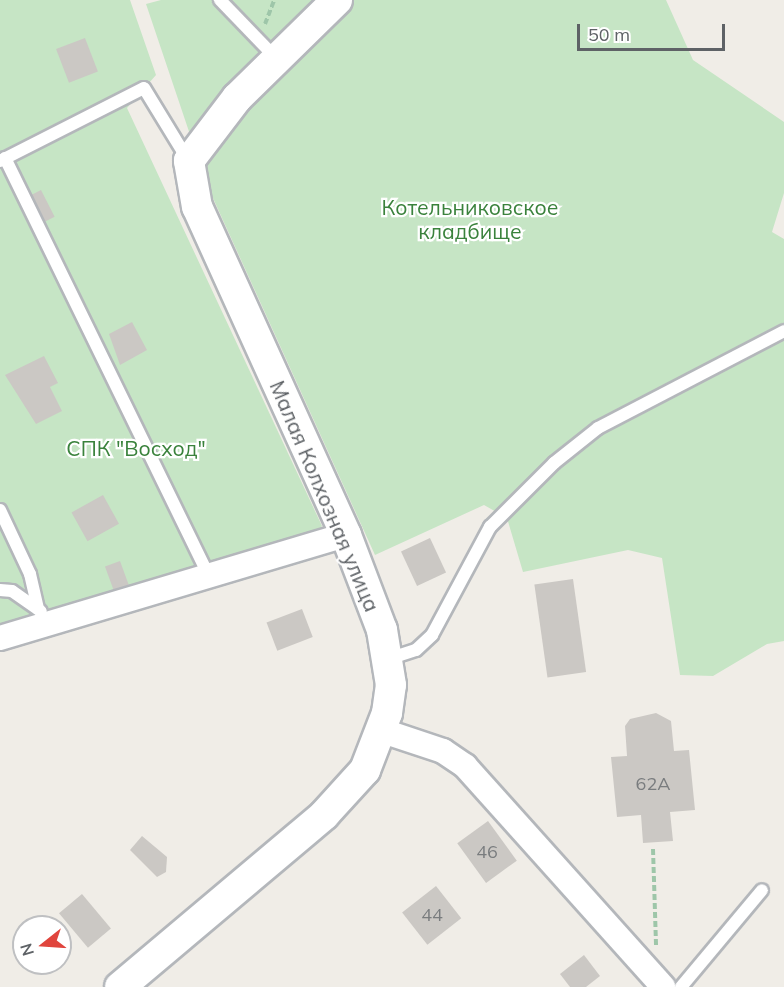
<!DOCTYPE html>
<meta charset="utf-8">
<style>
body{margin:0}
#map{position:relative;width:784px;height:987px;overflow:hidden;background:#f0ede7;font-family:Mulish,sans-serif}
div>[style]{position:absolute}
.green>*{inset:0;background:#c6e5c5}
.building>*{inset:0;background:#cbc8c4;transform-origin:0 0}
.path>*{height:4px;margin-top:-2px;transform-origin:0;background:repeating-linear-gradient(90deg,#9ec6a9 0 6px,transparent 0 9px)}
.roads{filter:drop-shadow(2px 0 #b4b7bb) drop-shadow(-2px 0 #b4b7bb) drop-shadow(0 2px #b4b7bb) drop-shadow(0 -2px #b4b7bb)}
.service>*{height:12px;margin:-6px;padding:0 6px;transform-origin:6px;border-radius:6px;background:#fff}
.minor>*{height:24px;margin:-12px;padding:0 12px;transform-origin:12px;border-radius:12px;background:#fff}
.tertiary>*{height:30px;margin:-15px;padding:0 15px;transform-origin:15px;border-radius:15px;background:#fff}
span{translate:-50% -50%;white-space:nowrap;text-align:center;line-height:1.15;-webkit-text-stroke:4.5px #fff;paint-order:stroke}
.number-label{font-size:18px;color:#797c7e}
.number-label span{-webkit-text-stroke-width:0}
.park-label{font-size:21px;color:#3a823c}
.street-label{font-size:21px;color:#5e6266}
.north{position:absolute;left:12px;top:915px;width:60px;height:60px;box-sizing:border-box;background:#fff;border:2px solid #bfc0c2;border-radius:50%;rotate:253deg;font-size:16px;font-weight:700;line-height:24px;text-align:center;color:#5e6266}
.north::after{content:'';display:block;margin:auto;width:21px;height:27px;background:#e0453d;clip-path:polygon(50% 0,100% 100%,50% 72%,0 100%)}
.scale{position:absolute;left:577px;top:24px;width:148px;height:27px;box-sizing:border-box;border:3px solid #5e6266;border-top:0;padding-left:8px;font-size:18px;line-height:21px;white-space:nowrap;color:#5e6266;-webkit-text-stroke:4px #fff;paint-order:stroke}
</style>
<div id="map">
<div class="green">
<div style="clip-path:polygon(0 0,130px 0,156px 75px,127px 108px,322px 526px,310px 540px,0 628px)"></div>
<div style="clip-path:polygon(161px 0,666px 0,693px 60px,784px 122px,784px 193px,772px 232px,784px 239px,784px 641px,767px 644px,713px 676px,680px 675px,662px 558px,628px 550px,523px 572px,507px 518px,484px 505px,375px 555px,207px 185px,146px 4px)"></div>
</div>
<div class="building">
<div style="left:85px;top:38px;width:36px;height:31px;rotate:69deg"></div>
<div style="left:41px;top:190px;width:30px;height:16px;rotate:63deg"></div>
<div style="clip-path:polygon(132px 322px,147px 350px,120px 365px,109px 334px)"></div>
<div style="clip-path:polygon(44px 356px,58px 383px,50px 387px,62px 411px,36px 424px,5px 375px)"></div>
<div style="left:103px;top:495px;width:33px;height:36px;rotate:61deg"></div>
<div style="left:430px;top:538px;width:38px;height:32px;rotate:65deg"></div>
<div style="left:120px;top:561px;width:27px;height:16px;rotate:70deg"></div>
<div style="left:573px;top:579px;width:94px;height:39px;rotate:82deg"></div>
<div style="left:302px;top:609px;width:30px;height:38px;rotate:69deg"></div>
<div style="clip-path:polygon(656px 713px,671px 721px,674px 751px,689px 750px,695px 810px,670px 812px,673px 841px,643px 843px,641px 815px,617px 817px,611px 757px,627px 756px,625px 726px,630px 719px)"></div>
<div style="left:488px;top:821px;width:49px;height:38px;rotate:54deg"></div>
<div style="clip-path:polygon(142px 836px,167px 857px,166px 872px,157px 877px,130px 850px)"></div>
<div style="left:436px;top:886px;width:41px;height:43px;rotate:52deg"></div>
<div style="left:82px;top:894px;width:45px;height:30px;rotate:50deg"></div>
<div style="clip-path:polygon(584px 955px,600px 976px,586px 987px,570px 987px,560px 974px)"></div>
</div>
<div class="path">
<div style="left:265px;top:24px;width:26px;rotate:-69deg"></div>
<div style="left:653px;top:849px;width:97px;rotate:88.2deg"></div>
</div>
<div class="roads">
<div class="service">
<div style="left:220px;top:0;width:82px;rotate:46deg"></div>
<div style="left:5px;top:158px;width:462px;rotate:64deg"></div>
<div style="left:0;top:161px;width:161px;rotate:-26.9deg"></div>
<div style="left:144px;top:88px;width:84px;rotate:58.6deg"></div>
<div style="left:0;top:510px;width:71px;rotate:64.9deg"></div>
<div style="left:30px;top:574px;width:36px;rotate:77deg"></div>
<div style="left:0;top:590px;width:12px;rotate:5deg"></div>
<div style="left:12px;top:591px;width:35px;rotate:35deg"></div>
<div style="left:388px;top:659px;width:29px;rotate:-18deg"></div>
<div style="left:416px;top:650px;width:22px;rotate:-43deg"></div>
<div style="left:432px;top:635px;width:123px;rotate:-61.8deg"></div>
<div style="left:490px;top:527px;width:91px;rotate:-45deg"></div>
<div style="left:554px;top:463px;width:56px;rotate:-38.5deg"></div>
<div style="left:598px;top:428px;width:210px;rotate:-27.5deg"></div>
<div style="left:681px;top:987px;width:126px;rotate:-50.1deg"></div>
</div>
<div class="minor">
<div style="left:0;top:638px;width:361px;rotate:-16.6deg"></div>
<div style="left:383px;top:731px;width:63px;rotate:18.4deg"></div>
<div style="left:443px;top:751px;width:27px;rotate:34deg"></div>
<div style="left:465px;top:766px;width:297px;rotate:48.1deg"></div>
</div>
<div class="tertiary">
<div style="left:120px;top:987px;width:267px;rotate:-40.1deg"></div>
<div style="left:324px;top:815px;width:61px;rotate:-47.7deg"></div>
<div style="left:365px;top:770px;width:61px;rotate:-68.9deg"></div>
<div style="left:387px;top:713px;width:28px;rotate:-82deg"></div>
<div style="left:391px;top:685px;width:56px;rotate:-99.3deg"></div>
<div style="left:382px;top:630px;width:102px;rotate:-110.8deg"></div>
<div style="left:346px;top:535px;width:360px;rotate:-114.4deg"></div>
<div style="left:197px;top:207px;width:47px;rotate:-99.9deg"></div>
<div style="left:189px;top:161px;width:79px;rotate:-52.7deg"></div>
<div style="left:237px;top:98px;width:140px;rotate:-44.4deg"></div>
</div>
</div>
<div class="number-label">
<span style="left:653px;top:784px">62А</span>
<span style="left:487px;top:852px">46</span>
<span style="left:432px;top:915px">44</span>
</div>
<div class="park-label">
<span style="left:470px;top:219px">Котельниковское<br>кладбище</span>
<span style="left:136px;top:448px">СПК "Восход"</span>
</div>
<div class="street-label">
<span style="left:325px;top:496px;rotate:67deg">Малая Колхозная улица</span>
</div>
<div class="north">N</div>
<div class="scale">50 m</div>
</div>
